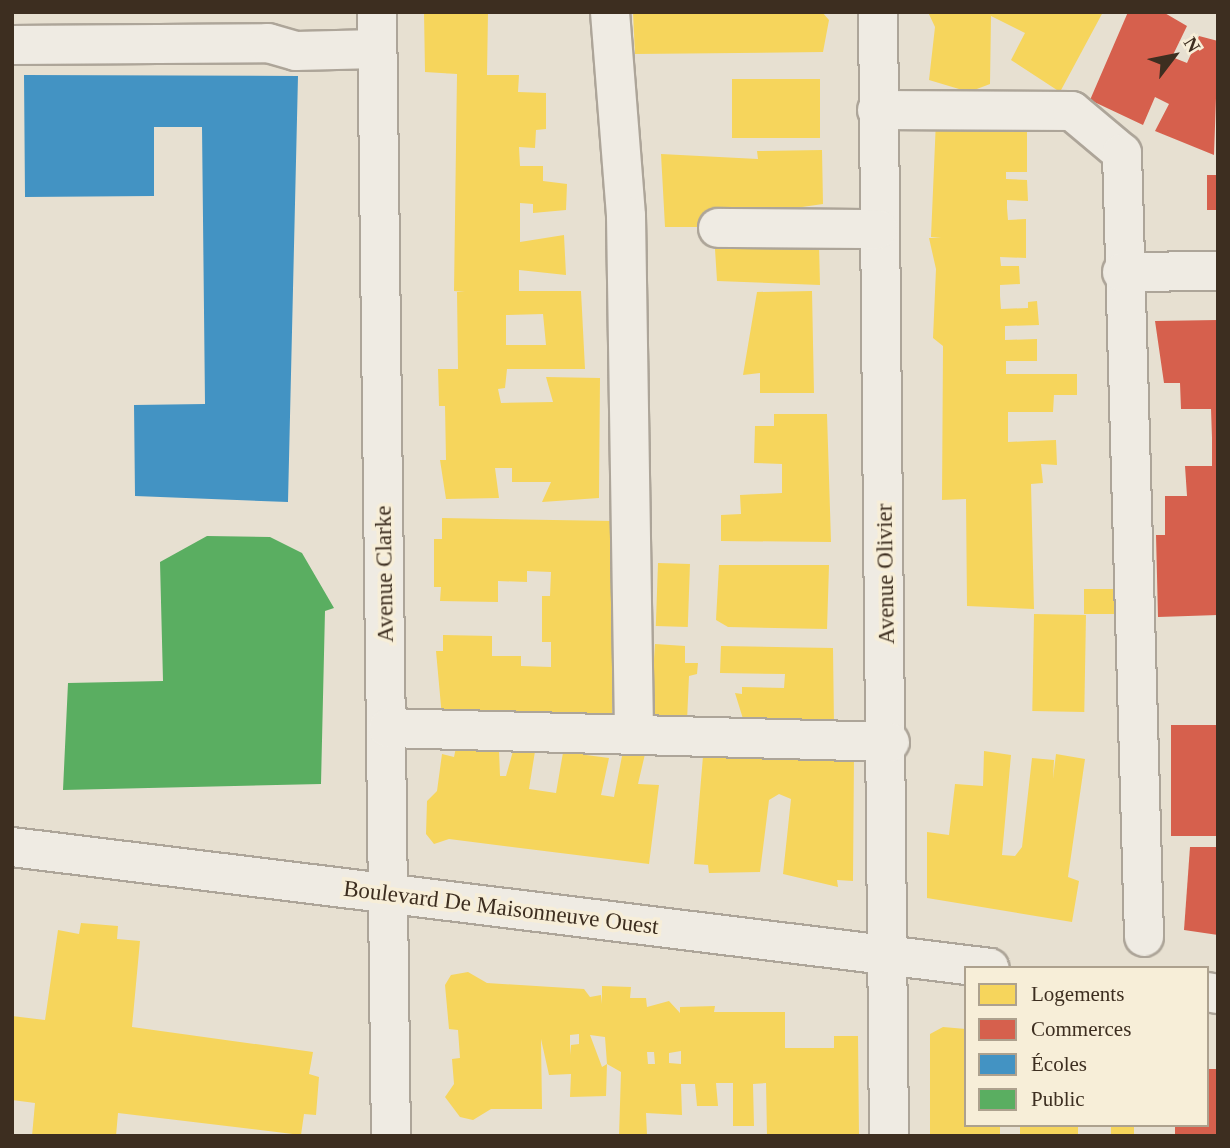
<!DOCTYPE html>
<meta charset="utf-8">
<style>
body{margin:0}
#map{position:relative;width:1230px;height:1148px;overflow:hidden;background:#e7e0d1;font-family:Georgia,serif}
div>[style]{position:absolute}
.homes>*{inset:0;background:#f6d55c;transform-origin:0 0}
.shops>*{inset:0;background:#d6604d;transform-origin:0 0}
.schools>*{inset:0;background:#4393c3}
.public>*{inset:0;background:#5aae61}
.roads{filter:drop-shadow(2px 0 #ada599) drop-shadow(-2px 0 #ada599) drop-shadow(0 2px #ada599) drop-shadow(0 -2px #ada599)}
.minor>*{height:38px;margin:-19px;padding:0 19px;transform-origin:19px;border-radius:19px;background:#efebe3}
span{translate:-50% -50%;white-space:nowrap;text-align:center;line-height:1.15;-webkit-text-stroke:7px #f7eed8;paint-order:stroke}
.street-label{font-size:23px;color:#3d2e20}
.frame{position:absolute;inset:0;border:14px solid #3d2e20;pointer-events:none}
.legend{position:absolute;left:964px;top:966px;width:245px;height:161px;box-sizing:border-box;background:#f7eed8;border:2px solid #ada18e;margin:0;padding:9px 12px;list-style:none;font-size:21px;color:#3d2e20}
.legend li{display:flex;align-items:center;gap:14px;height:35px}
.legend b{width:35px;border:2px solid #ada18e}
.north{position:absolute;left:1139px;top:21px;width:70px;height:70px;-webkit-text-stroke:5px #f7eed8;paint-order:stroke;rotate:58deg;font-size:19px;font-weight:700;line-height:28px;text-align:center;color:#3d2e20}
.north::after{content:'';display:block;margin:auto;width:24px;height:32px;background:#3d2e20;clip-path:polygon(50% 0,100% 100%,50% 72%,0 100%)}
</style>
<div id="map">
<div class="homes">
<div style="clip-path:polygon(evenodd,424px 12px,488px 12px,487px 75px,519px 75px,518px 92px,546px 93px,546px 129px,536px 130px,535px 148px,519px 147px,520px 166px,543px 166px,543px 181px,567px 184px,566px 210px,533px 213px,533px 204px,520px 203px,520px 242px,564px 235px,566px 275px,519px 270px,519px 291px,581px 291px,585px 369px,507px 369px,505px 388px,498px 389px,501px 403px,553px 402px,546px 377px,600px 378px,599px 498px,542px 502px,551px 482px,512px 482px,512px 468px,495px 468px,499px 498px,446px 499px,440px 460px,446px 460px,445px 406px,439px 406px,438px 369px,458px 369px,457px 292px,465px 292px,454px 291px,457px 74px,425px 72px,424px 12px,543px 314px,546px 345px,506px 345px,506px 315px,543px 314px)"></div>
<div style="clip-path:polygon(822px 12px,829px 20px,823px 52px,635px 54px,633px 12px)"></div>
<div style="clip-path:polygon(928px 12px,1103px 12px,1060px 92px,1011px 60px,1025px 33px,991px 16px,990px 84px,969px 92px,929px 80px,935px 27px)"></div>
<div style="left:732px;top:79px;width:88px;height:59px"></div>
<div style="clip-path:polygon(936px 120px,1006px 121px,1006px 130px,1027px 131px,1027px 172px,1006px 172px,1006px 179px,1027px 180px,1028px 201px,1007px 200px,1007px 208px,1008px 220px,1026px 219px,1026px 258px,1000px 257px,1001px 266px,1019px 266px,1020px 284px,1000px 285px,1000px 296px,1001px 309px,1028px 308px,1028px 302px,1037px 301px,1039px 325px,1005px 326px,1005px 340px,1037px 339px,1037px 361px,1006px 361px,1006px 374px,1077px 374px,1077px 395px,1054px 395px,1053px 412px,1008px 412px,1008px 442px,1056px 440px,1057px 465px,1041px 464px,1043px 483px,1031px 484px,1034px 609px,967px 606px,966px 499px,942px 500px,943px 346px,933px 338px,936px 269px,929px 238px,941px 238px,931px 237px)"></div>
<div style="clip-path:polygon(822px 150px,823px 204px,753px 214px,752px 209px,707px 210px,707px 227px,665px 227px,661px 154px,758px 159px,757px 151px)"></div>
<div style="clip-path:polygon(725px 244px,819px 244px,820px 285px,717px 281px,715px 249px)"></div>
<div style="clip-path:polygon(812px 291px,814px 393px,760px 393px,760px 373px,743px 375px,757px 292px)"></div>
<div style="clip-path:polygon(774px 414px,827px 414px,831px 542px,721px 541px,721px 515px,741px 514px,740px 495px,782px 493px,782px 464px,754px 463px,755px 426px,774px 426px)"></div>
<div style="clip-path:polygon(442px 518px,614px 521px,612px 719px,442px 717px,436px 651px,443px 651px,443px 635px,492px 636px,492px 656px,521px 656px,521px 666px,551px 667px,551px 642px,542px 642px,542px 596px,550px 596px,551px 572px,527px 571px,527px 582px,498px 581px,498px 602px,440px 601px,441px 587px,434px 587px,434px 539px,442px 539px)"></div>
<div style="left:658px;top:563px;width:32px;height:63px;rotate:2deg"></div>
<div style="clip-path:polygon(719px 565px,829px 565px,827px 629px,728px 627px,716px 620px)"></div>
<div style="left:1084px;top:589px;width:33px;height:25px"></div>
<div style="left:1034px;top:614px;width:52px;height:97px;rotate:1deg"></div>
<div style="clip-path:polygon(655px 644px,685px 646px,685px 663px,698px 663px,697px 674px,689px 676px,687px 721px,650px 719px)"></div>
<div style="clip-path:polygon(721px 646px,833px 648px,834px 726px,744px 722px,735px 693px,742px 694px,742px 687px,784px 688px,785px 674px,720px 673px)"></div>
<div style="clip-path:polygon(457px 743px,499px 750px,500px 776px,506px 776px,515px 744px,536px 745px,529px 789px,556px 793px,564px 747px,587px 749px,586px 755px,609px 758px,601px 795px,614px 797px,623px 751px,645px 754px,638px 784px,659px 785px,649px 864px,449px 839px,434px 844px,426px 834px,427px 801px,437px 791px,442px 754px,454px 757px)"></div>
<div style="clip-path:polygon(984px 751px,1011px 755px,1002px 855px,1015px 856px,1022px 847px,1032px 758px,1054px 760px,1053px 779px,1056px 754px,1085px 759px,1068px 877px,1079px 881px,1072px 922px,927px 898px,927px 832px,949px 835px,955px 784px,983px 786px)"></div>
<div style="clip-path:polygon(703px 756px,854px 757px,853px 881px,837px 880px,838px 887px,783px 874px,791px 799px,779px 794px,769px 800px,760px 872px,709px 873px,708px 865px,694px 864px)"></div>
<div style="clip-path:polygon(81px 923px,118px 926px,117px 939px,140px 941px,132px 1027px,313px 1052px,309px 1074px,319px 1077px,316px 1115px,304px 1114px,301px 1135px,118px 1113px,116px 1136px,32px 1136px,35px 1103px,12px 1100px,12px 1016px,45px 1020px,58px 930px,79px 934px)"></div>
<div style="clip-path:polygon(evenodd,468px 972px,487px 983px,584px 989px,590px 997px,601px 995px,602px 1004px,602px 986px,631px 987px,630px 998px,646px 998px,647px 1007px,669px 1001px,680px 1013px,680px 1007px,715px 1006px,714px 1012px,785px 1012px,785px 1048px,834px 1048px,834px 1036px,858px 1036px,859px 1136px,767px 1136px,766px 1083px,753px 1084px,754px 1126px,733px 1126px,733px 1083px,716px 1083px,718px 1106px,697px 1106px,695px 1084px,681px 1084px,682px 1115px,646px 1113px,647px 1135px,619px 1136px,621px 1072px,607px 1064px,605px 1037px,590px 1035px,602px 1067px,607px 1064px,606px 1096px,570px 1097px,571px 1074px,549px 1075px,541px 1039px,542px 1109px,491px 1109px,473px 1120px,460px 1117px,445px 1097px,454px 1084px,452px 1059px,460px 1058px,458px 1030px,449px 1029px,445px 985px,451px 975px,468px 972px,579px 1034px,579px 1044px,571px 1045px,570px 1055px,570px 1035px,579px 1034px,468px 972px,681px 1051px,681px 1064px,669px 1063px,669px 1053px,681px 1051px,468px 972px,647px 1052px,654px 1052px,655px 1064px,648px 1064px,647px 1052px)"></div>
<div style="clip-path:polygon(943px 1027px,966px 1029px,966px 1125px,1000px 1125px,1000px 1136px,930px 1136px,930px 1034px)"></div>
<div style="left:1020px;top:1125px;width:58px;height:14px"></div>
<div style="left:1111px;top:1125px;width:23px;height:11px"></div>
</div>
<div class="shops">
<div style="clip-path:polygon(1128px 12px,1163px 12px,1187px 26px,1172px 57px,1187px 63px,1199px 36px,1218px 41px,1214px 155px,1155px 131px,1169px 104px,1155px 97px,1143px 125px,1090px 100px)"></div>
<div style="left:1218px;top:175px;width:35px;height:11px;rotate:90deg"></div>
<div style="clip-path:polygon(1218px 320px,1218px 615px,1158px 617px,1156px 535px,1165px 535px,1165px 496px,1187px 496px,1185px 466px,1212px 466px,1212px 438px,1211px 409px,1181px 409px,1180px 383px,1164px 383px,1155px 321px)"></div>
<div style="left:1171px;top:725px;width:47px;height:111px"></div>
<div style="clip-path:polygon(1190px 847px,1218px 847px,1218px 935px,1184px 930px)"></div>
<div style="clip-path:polygon(1207px 1069px,1218px 1069px,1218px 1136px,1175px 1136px,1175px 1125px,1207px 1125px)"></div>
</div>
<div class="schools">
<div style="clip-path:polygon(24px 75px,298px 76px,288px 502px,135px 496px,134px 405px,205px 404px,202px 127px,154px 127px,154px 196px,25px 197px)"></div>
</div>
<div class="public">
<div style="clip-path:polygon(207px 536px,270px 537px,302px 553px,334px 608px,325px 611px,321px 784px,63px 790px,68px 683px,163px 681px,160px 562px)"></div>
</div>
<div class="roads">
<div class="minor">
<div style="left:377px;top:12px;width:1124px;rotate:89.29deg"></div>
<div style="left:610px;top:12px;width:205px;rotate:85.5deg"></div>
<div style="left:626px;top:216px;width:517px;rotate:89.11deg"></div>
<div style="left:878px;top:12px;width:1124px;rotate:89.44deg"></div>
<div style="left:12px;top:45px;width:256px;rotate:-0.4deg"></div>
<div style="left:268px;top:43px;width:29px;rotate:16deg"></div>
<div style="left:296px;top:51px;width:81px;rotate:-1.4deg"></div>
<div style="left:877px;top:110px;width:195px;rotate:0.3deg"></div>
<div style="left:1072px;top:111px;width:65px;rotate:40deg"></div>
<div style="left:1122px;top:153px;width:784px;rotate:88.39deg"></div>
<div style="left:718px;top:228px;width:160px;rotate:0.4deg"></div>
<div style="left:1122px;top:272px;width:96px;rotate:-0.6deg"></div>
<div style="left:388px;top:728px;width:502px;rotate:1.6deg"></div>
<div style="left:12px;top:847px;width:985px;rotate:7.05deg"></div>
<div style="left:1207px;top:992px;width:11px;rotate:10deg"></div>
</div>
</div>
<div class="street-label">
<span style="left:385px;top:574px;rotate:-91deg">Avenue Clarke</span>
<span style="left:886px;top:574px;rotate:-91deg">Avenue Olivier</span>
<span style="left:501px;top:908px;rotate:7deg">Boulevard De Maisonneuve Ouest</span>
</div>
<div class="frame"></div>
<ul class="legend">
<li><b style="height:19px;background:#f6d55c"></b>Logements</li>
<li><b style="height:19px;background:#d6604d"></b>Commerces</li>
<li><b style="height:19px;background:#4393c3"></b>Écoles</li>
<li><b style="height:19px;background:#5aae61"></b>Public</li>
</ul>
<div class="north">N</div>
</div>
